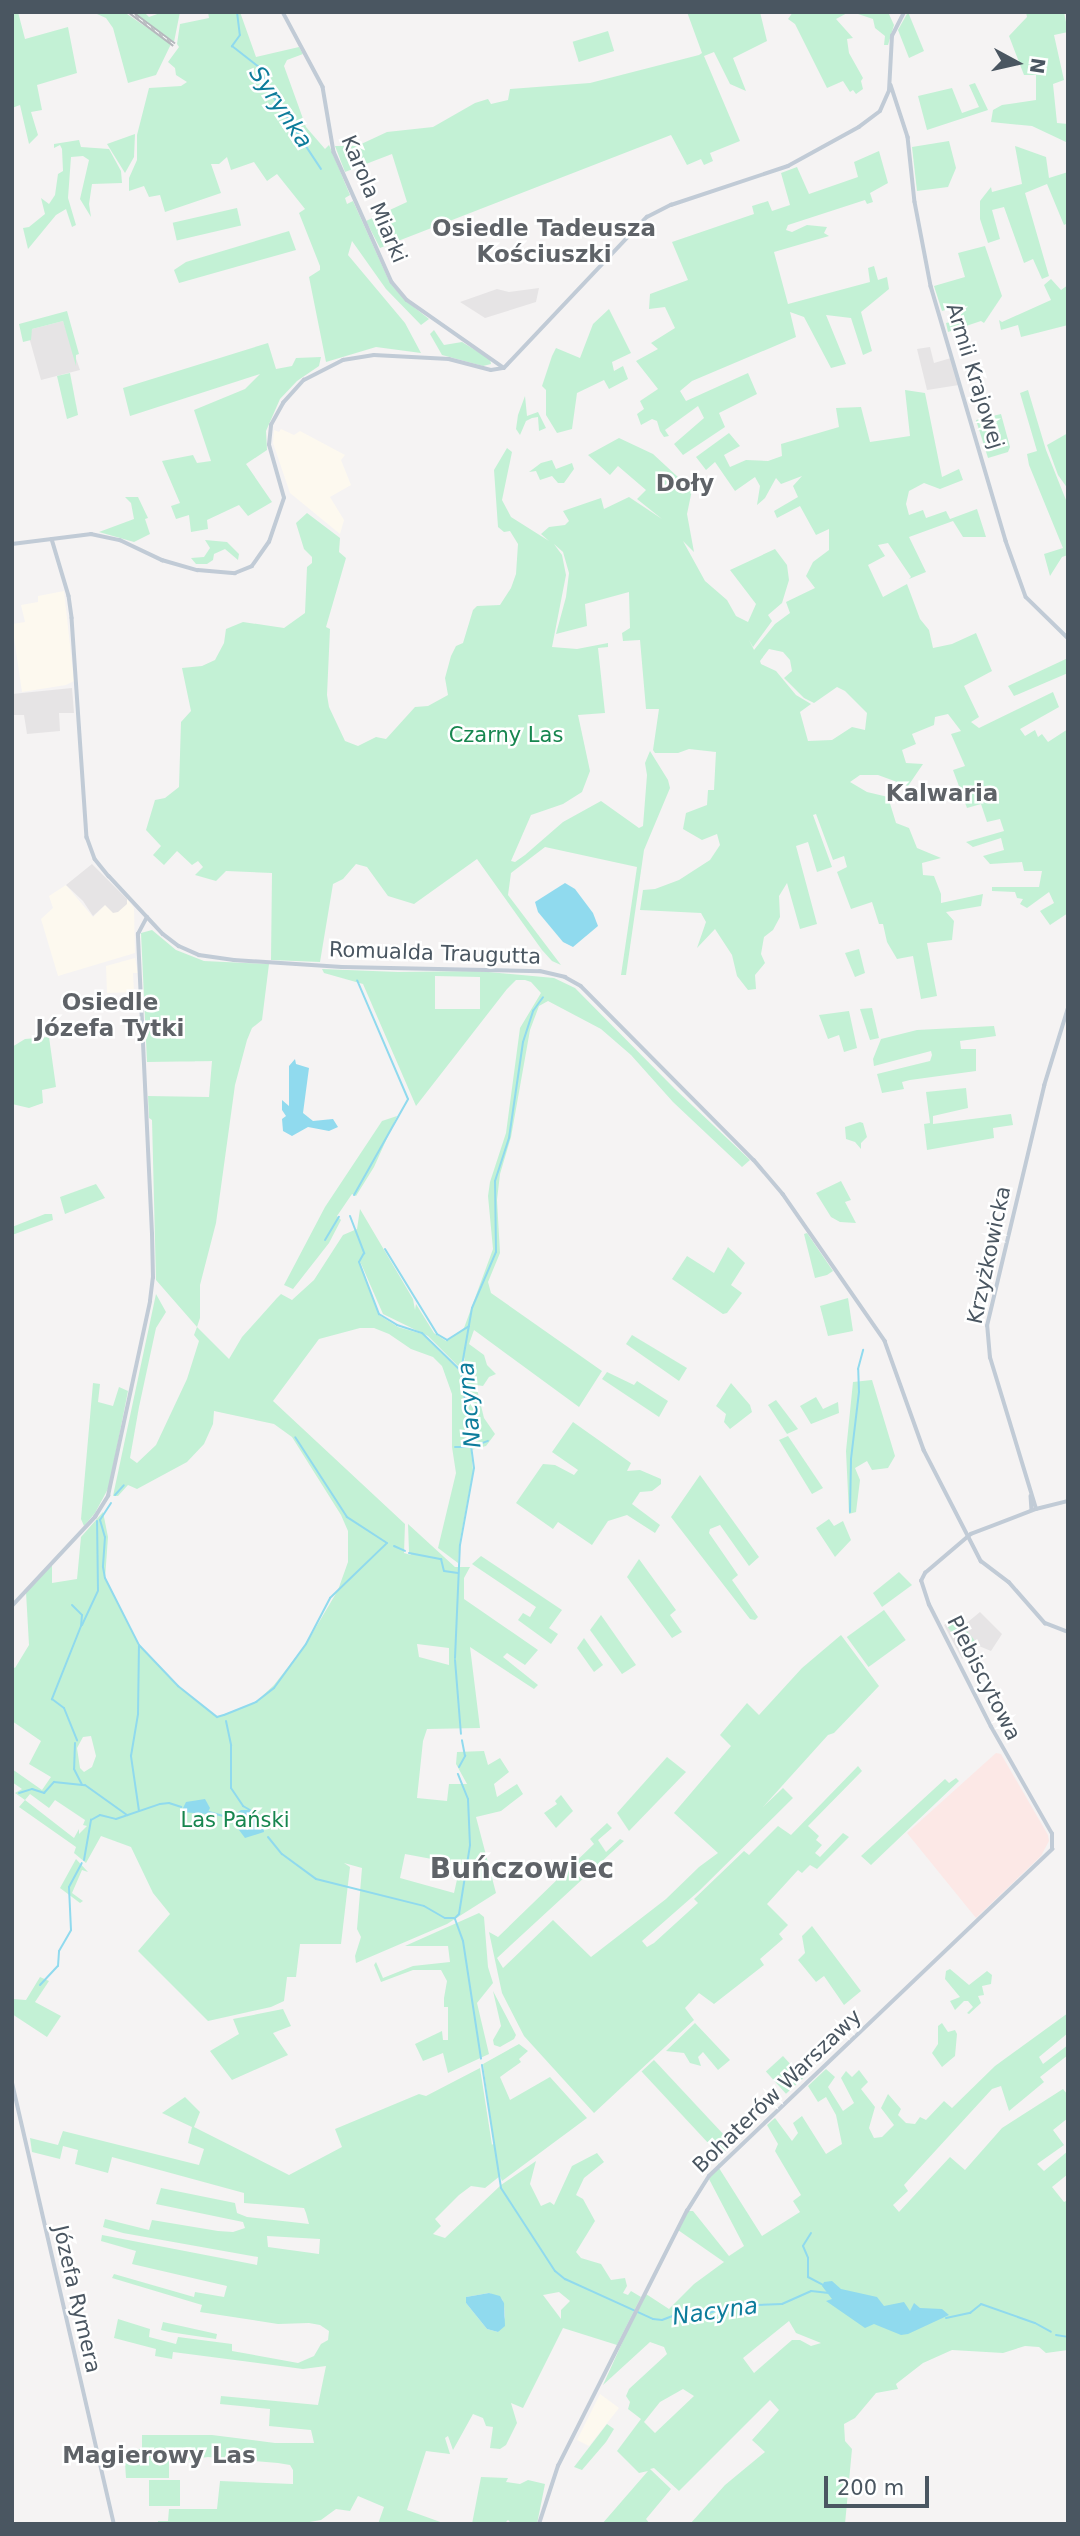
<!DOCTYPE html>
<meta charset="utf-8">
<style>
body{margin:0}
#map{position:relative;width:1080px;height:2536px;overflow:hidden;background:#f5f3f3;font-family:"DejaVu Sans",sans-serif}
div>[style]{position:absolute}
.commercial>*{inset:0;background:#fdf9ef}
.education>*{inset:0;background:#e6e4e5}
.medical>*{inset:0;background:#fce8e6}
.green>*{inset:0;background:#c3f1d5;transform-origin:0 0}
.water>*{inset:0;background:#90daee}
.stream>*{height:2px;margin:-1px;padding:0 1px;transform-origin:1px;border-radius:1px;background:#90daee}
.secondary>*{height:3.5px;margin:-1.75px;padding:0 1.75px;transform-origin:1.75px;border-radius:1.75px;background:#c1cbd6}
.rail>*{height:4.5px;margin-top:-2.25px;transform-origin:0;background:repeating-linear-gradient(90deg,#fff 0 5px,#b5b8bd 0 10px);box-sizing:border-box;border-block:2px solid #b5b8bd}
span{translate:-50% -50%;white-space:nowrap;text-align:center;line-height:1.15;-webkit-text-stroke:5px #fff;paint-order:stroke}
.street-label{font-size:21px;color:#4a5661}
.park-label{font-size:21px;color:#17864f}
.water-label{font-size:23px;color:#0c7c9b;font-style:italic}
.neighbourhood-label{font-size:23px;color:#5f6368;font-weight:700}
.district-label{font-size:28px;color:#5f6368;font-weight:700}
.frame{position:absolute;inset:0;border:14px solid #4a5661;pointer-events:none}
.north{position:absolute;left:982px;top:28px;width:70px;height:70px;-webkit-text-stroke:5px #fff;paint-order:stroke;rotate:98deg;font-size:19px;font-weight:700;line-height:28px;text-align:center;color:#4a5661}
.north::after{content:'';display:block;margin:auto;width:24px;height:32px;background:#4a5661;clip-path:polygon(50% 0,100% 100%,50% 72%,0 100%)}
.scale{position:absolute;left:824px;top:2476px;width:105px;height:32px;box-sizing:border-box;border:4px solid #4a5661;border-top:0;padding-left:9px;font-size:21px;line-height:24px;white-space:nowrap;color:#4a5661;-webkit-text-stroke:5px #fff;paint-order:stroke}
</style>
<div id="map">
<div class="commercial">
<div style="clip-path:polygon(281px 429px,294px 435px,300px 431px,345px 455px,341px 460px,351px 485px,330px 497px,344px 520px,340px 534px,290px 493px,273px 443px,274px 430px,279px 432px)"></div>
<div style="clip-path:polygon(64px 591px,74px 681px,66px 685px,22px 692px,12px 624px,25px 622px,21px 605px,38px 602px,38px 596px)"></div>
<div style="clip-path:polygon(66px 885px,93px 917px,105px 905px,127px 904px,127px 899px,134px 908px,135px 953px,58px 976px,41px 919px,53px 908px,49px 896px)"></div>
<div style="clip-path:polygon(135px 958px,138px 973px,133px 973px,134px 992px,107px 993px,106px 966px)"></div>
<div style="clip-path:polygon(600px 2394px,619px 2408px,589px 2446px,577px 2440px)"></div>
</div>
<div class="education">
<div style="clip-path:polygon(539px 288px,536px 302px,485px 318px,460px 302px,497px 289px,509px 292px)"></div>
<div style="clip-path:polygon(63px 321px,80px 370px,41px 380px,29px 337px,32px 329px)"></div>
<div style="clip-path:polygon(930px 347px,934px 363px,951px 358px,959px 385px,927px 390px,917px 349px)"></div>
<div style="clip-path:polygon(72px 688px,74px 713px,59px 713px,60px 731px,27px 734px,24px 715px,12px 715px,12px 694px)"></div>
<div style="clip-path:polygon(92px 864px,127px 899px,127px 904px,118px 912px,113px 913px,105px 905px,93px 916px,83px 901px,66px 885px)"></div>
<div style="clip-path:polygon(980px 1612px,1002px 1634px,991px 1651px,979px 1646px,962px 1659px,944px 1625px,956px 1617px,963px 1626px)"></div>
</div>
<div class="medical">
<div style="clip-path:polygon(996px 1753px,1001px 1754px,1048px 1835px,1049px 1841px,1041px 1856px,976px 1918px,907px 1833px)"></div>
</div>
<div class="green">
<div style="clip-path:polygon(12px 12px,18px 12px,25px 39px,68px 27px,77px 73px,37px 85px,42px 110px,31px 112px,38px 135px,29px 144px,20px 105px,12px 108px)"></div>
<div style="clip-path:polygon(101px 12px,124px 12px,171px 44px,156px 75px,128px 83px,113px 28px,106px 18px,97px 14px)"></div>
<div style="clip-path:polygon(132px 12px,144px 12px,149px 17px,163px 12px,180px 12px,174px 42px)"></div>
<div style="clip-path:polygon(208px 12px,240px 12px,256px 57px,299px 47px,303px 54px,287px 60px,284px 66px,306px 127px,325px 149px,329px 145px,350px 195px,345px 198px,347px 204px,353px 201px,390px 283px,405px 300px,429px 319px,421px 325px,386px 289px,352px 241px,348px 255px,405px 323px,421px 353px,376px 347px,326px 362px,309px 277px,320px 270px,320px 266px,299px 213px,305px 209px,277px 174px,267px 181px,254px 162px,231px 170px,227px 157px,219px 164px,211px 164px,221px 193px,165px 212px,160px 195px,149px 197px,144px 186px,129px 191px,129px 178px,137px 160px,137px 135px,149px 88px,181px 86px,187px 82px,176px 75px,175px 68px,168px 62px,179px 47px,177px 44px,180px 24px,209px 18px)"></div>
<div style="clip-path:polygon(687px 12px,760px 12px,767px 41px,733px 58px,746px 91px,730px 84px,714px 52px,704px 56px,740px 141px,710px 153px,713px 161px,704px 165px,701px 159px,687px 165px,671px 135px,380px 248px,366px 221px,407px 202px,392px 154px,345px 172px,335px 146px,357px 146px,387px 132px,433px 127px,475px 103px,488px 99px,491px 104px,508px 100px,510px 89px,590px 83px,699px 55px,702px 53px)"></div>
<div style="clip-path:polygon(793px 12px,849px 12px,836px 19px,853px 38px,847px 39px,849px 53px,863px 78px,861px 81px,863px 89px,856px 94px,853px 90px,850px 92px,843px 81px,827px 88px,795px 24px,788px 19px)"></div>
<div style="clip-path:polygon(852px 12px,888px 12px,894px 25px,888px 45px,884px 45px,885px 36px,875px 28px,873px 19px)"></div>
<div style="clip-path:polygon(908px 12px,924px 51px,909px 58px,898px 30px)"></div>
<div style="clip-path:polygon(1026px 12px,1064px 12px,1068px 32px,1054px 35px,1064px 80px,1053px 84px,1057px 123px,1068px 124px,1066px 142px,1032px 126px,991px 122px,993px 110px,1002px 105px,1036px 100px,1036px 75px,1024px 75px,1009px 36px,1027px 17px)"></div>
<div style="left:608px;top:31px;width:21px;height:37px;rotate:73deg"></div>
<div style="clip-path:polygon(975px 83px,988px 110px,927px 130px,918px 96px,952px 88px,962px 113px,979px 107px,969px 85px)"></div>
<div style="clip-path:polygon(135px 134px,134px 157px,125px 173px,107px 144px)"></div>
<div style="clip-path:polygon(79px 140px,81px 147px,109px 149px,121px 171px,122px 183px,92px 184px,89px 204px,91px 217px,80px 199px,89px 160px,83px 156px,71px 157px,68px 198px,76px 225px,72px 227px,66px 209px,56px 215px,28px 249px,23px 228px,29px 227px,45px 214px,41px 198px,49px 204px,55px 195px,58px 174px,63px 171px,62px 149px,60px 145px,54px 148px,54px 144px)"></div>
<div style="clip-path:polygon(949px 141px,956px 168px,948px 187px,917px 191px,912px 147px)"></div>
<div style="clip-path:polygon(1015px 146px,1046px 157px,1049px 178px,1068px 172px,1068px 223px,1064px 225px,1047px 184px,1025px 193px,1049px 276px,1042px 279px,1033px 259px,1024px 263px,1004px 207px,992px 210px,1000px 239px,988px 243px,980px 219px,980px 201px,991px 187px,992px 192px,1022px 184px)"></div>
<div style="clip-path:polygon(879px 151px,888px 183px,870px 193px,873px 202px,867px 204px,865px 200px,788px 225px,786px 230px,792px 232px,807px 225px,827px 227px,824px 233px,829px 236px,774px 252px,788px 304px,870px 282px,868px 268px,874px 266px,878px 280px,887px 277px,889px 289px,861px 312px,872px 351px,863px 355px,851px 318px,826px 315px,846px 364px,831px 368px,804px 317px,790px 312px,796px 337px,692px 381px,680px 391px,686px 401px,748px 373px,757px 394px,719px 413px,725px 427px,683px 455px,674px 444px,704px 418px,698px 406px,665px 430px,669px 436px,664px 437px,660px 431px,657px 421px,652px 419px,641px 425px,637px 414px,644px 409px,640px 401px,658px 389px,636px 361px,658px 349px,651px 343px,675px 328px,665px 307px,649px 309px,650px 294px,688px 280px,672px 242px,754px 214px,752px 206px,768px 201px,772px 211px,790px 205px,781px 173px,797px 167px,809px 194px,858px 177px,854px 162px)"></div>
<div style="left:237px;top:208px;width:18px;height:66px;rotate:77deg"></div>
<div style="clip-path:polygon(289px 231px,296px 250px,179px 283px,174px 270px,186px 262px)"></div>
<div style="clip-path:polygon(985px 246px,1002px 296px,984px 323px,981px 321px,948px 332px,946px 323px,962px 319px,959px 306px,942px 311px,934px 286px,965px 277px,958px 253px)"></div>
<div style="clip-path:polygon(1051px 279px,1061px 290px,1068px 285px,1068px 325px,1021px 337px,1018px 325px,1001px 330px,999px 320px,1002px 322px,1051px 300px,1044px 285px)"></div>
<div style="clip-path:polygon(609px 309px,631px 353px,612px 362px,614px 371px,623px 366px,628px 379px,609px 389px,604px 380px,577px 393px,572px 429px,557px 433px,546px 415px,546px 390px,542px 386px,552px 356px,556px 348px,580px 358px,593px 324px)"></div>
<div style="clip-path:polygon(67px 311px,79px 354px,76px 355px,76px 366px,63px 321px,32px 329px,31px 340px,23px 342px,19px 324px)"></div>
<div style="clip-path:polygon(434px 330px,444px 345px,462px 342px,490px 359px,491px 364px,483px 366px,442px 355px,430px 334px)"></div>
<div style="clip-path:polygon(268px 343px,276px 369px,292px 366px,296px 358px,321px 357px,319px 366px,297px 381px,280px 399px,266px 431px,267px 450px,246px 464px,272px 502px,248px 516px,239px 505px,207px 520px,208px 529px,191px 532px,189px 515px,176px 519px,171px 506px,180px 503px,162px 461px,193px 455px,197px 463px,211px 461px,194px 410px,245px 389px,260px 374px,130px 416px,123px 388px)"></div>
<div style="clip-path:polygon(70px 373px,78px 415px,67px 419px,57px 376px)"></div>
<div style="clip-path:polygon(evenodd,905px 390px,925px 393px,942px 477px,959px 469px,963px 480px,940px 489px,924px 483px,909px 491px,906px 504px,909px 515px,923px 510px,926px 518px,946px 511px,950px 519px,977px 509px,986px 537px,963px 537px,953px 521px,909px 537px,926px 572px,909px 579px,911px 577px,888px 543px,878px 545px,885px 556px,868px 565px,883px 597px,907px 584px,920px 619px,929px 630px,933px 648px,952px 644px,976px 633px,992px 671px,964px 686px,979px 717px,971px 722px,979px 728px,1053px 692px,1059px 707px,1020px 729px,1025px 736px,1035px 730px,1038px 737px,1042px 734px,1048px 742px,1068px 729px,1068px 913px,1050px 925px,1040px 911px,1054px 903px,1049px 892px,1027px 908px,1020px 904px,1023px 899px,1017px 898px,1015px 892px,992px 891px,992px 887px,1039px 887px,1042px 871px,1024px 871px,1022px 862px,990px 864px,983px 856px,1004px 850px,1001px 838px,973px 847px,966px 842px,1004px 831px,1000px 819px,987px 822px,981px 804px,967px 808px,953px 770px,965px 766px,951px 734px,961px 731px,948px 714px,935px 717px,934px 725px,912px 734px,916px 744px,902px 750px,906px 763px,923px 764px,908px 786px,878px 775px,860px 775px,850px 782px,867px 792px,888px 797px,896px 823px,909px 828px,917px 848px,941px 858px,922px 863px,923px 875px,934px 876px,941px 894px,941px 903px,983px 894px,981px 906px,946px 912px,954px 921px,952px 940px,927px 943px,937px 996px,921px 999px,913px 956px,897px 959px,887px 942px,883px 924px,879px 924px,872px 902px,851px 909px,837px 872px,847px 867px,844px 856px,833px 860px,816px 814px,813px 815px,832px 867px,817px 872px,808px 842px,796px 846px,817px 924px,800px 929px,787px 883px,779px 896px,780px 917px,773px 930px,764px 937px,761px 954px,765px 963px,755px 975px,756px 989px,748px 990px,737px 976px,732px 955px,715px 929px,697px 948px,706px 922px,701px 913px,640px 910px,643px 890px,655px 889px,679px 880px,710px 860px,720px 845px,717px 834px,702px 840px,683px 829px,686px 813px,707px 805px,708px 790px,714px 790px,716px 752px,689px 749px,678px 753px,655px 753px,653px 750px,659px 709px,646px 709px,640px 640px,623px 641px,622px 633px,630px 628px,629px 592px,585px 604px,587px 626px,556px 634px,566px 597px,569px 573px,563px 552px,554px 544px,562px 555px,566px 575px,552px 647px,577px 649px,608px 643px,608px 647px,598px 648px,605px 713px,578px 715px,590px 771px,582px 792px,563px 804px,531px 815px,511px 861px,515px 862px,525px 855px,563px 822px,601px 801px,639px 828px,643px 826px,647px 775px,645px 763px,650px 751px,668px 780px,670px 788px,644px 850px,626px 975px,621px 975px,637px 867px,545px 847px,511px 873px,508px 895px,561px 965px,552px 961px,542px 950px,477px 859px,414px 904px,388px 896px,367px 867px,356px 864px,343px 879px,333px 884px,320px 962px,271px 960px,272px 873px,226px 871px,216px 881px,195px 875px,203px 867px,198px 861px,192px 865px,177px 851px,164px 865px,153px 855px,161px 846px,146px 830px,155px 800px,165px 798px,179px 787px,181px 722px,191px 711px,182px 668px,202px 666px,215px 660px,224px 643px,226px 629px,243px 622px,284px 628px,305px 613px,307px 567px,312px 563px,312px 557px,304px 549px,296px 523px,307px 513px,340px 538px,339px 552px,346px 558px,326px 627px,330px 629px,327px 695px,329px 707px,345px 741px,358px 746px,376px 737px,386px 739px,415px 707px,428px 706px,448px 695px,445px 678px,451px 656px,456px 646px,463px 643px,473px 610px,477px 606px,500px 605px,511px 588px,516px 574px,518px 544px,510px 531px,504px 532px,498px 527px,494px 470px,507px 448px,512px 452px,502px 500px,511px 517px,549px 541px,541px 534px,549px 527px,565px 525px,569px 521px,563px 511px,601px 498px,604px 509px,629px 497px,662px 519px,637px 499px,646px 490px,618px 466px,610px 475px,588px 455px,619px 438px,653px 454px,692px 490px,687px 514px,694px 552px,683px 541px,705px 581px,727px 600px,736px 616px,748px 622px,756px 604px,730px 570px,775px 549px,787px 565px,789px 580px,782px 603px,768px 615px,772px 621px,753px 647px,749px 640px,754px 650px,775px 624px,790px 613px,786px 602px,815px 588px,806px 576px,813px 562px,829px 550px,829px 529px,816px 535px,800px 506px,777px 518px,774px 511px,798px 497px,793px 486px,802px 476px,781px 484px,776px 478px,765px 498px,757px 505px,760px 486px,755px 477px,735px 491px,715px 462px,706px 470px,696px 457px,729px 433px,740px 446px,724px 455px,730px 467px,746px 460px,768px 461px,782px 456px,781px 444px,839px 427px,836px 408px,861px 407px,870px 442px,910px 436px,905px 390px,769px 649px,783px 652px,790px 660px,792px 671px,784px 678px,804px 698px,814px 703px,837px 687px,845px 691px,867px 713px,865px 730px,852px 727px,832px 740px,808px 741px,800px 712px,811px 704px,796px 695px,776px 671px,761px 664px,760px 661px,769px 649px)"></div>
<div style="clip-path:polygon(1028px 390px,1046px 450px,1068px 505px,1068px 555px,1062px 557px,1050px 576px,1044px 554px,1063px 548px,1029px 465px,1027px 454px,1037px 451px,1020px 393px)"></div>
<div style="clip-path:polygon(525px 396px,527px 416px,538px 412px,546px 428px,539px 431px,538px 417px,532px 418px,526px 421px,520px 435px,516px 429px,518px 415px)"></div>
<div style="clip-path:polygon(1001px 414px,1010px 447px,1008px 452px,988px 458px,976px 420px)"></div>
<div style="clip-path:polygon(1068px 433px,1068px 489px,1058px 475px,1047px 445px)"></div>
<div style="clip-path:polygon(552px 460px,556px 469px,572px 463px,574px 469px,564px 483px,558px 483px,552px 476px,540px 480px,536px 471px,529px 472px,541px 463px)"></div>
<div style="clip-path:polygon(125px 497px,138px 497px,148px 518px,145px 519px,150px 534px,134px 542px,99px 532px,134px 519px,131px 503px)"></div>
<div style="clip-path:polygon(205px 540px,227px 542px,239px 554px,238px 560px,225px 549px,214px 554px,213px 560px,207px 564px,196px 564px,191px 558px,204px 557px,210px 548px)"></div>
<div style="clip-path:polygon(1068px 658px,1068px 673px,1014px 696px,1008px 686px)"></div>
<div style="clip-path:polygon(evenodd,152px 930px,176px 950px,204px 961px,269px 964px,262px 1020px,252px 1028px,247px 1040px,235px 1085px,216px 1223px,200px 1285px,200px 1318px,197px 1327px,229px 1359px,242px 1337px,277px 1298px,281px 1294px,292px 1300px,314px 1280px,343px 1235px,357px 1229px,360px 1209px,413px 1299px,415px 1310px,416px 1304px,434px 1333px,446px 1341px,464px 1328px,493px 1249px,488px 1196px,490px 1182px,506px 1133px,520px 1028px,541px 993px,531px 982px,525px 980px,516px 980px,507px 989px,416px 1106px,363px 984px,324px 973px,322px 969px,398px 972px,478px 971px,554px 978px,575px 988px,675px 1089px,750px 1160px,742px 1167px,673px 1102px,631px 1055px,601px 1029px,548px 1001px,539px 1006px,530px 1030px,511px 1137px,500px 1174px,497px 1200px,500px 1253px,488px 1282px,491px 1293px,602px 1371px,579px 1407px,474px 1330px,469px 1344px,484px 1355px,487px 1365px,496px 1374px,489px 1377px,483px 1386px,476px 1385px,484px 1418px,495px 1434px,486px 1446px,471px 1450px,473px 1471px,460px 1540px,458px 1563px,438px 1548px,456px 1473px,452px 1447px,452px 1394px,442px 1366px,433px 1357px,411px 1349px,389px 1334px,374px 1328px,360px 1328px,319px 1339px,273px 1401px,405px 1524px,404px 1553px,411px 1555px,409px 1552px,408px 1524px,455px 1567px,470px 1567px,464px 1578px,464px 1599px,538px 1650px,525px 1665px,507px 1653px,503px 1657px,538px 1685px,534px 1689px,470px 1647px,480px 1728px,427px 1729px,423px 1741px,417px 1798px,447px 1801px,449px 1784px,467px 1784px,456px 1764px,457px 1752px,484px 1751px,488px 1765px,500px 1758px,509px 1772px,494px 1784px,497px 1797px,517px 1784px,523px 1794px,501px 1811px,476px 1817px,496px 1893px,447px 1924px,356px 1963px,355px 1956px,361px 1937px,357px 1929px,362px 1868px,344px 1863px,350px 1867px,341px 1944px,300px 1944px,296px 1977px,287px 1977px,284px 2001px,271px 2007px,208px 2021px,138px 1951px,170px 1914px,153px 1893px,131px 1847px,101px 1836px,86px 1863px,74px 1853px,76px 1847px,19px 1807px,25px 1800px,15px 1793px,22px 1789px,12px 1782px,12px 1769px,42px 1790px,51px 1777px,29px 1764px,41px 1741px,12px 1721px,12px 1666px,15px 1668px,29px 1645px,26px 1592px,52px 1564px,52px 1583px,77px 1579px,81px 1537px,103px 1512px,108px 1537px,105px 1579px,139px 1645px,178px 1686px,217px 1717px,256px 1702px,274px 1685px,306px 1644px,338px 1590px,348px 1562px,348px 1531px,341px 1515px,292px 1437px,274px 1424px,214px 1411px,213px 1424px,204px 1444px,187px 1462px,137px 1489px,128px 1485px,118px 1496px,113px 1496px,156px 1294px,166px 1312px,156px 1328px,139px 1407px,130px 1458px,137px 1463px,156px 1445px,187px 1379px,199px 1341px,194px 1335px,197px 1327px,156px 1280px,152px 1120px,149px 1118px,148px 1096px,209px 1097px,212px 1061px,147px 1062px,141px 933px,152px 930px,435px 976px,480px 977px,480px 1009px,435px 1009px,435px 976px,152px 930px,359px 1259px,383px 1314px,428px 1336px,460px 1368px,465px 1357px,462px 1371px,472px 1441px,470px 1441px,460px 1371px,422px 1334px,398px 1327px,379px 1315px,359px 1259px,152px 930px,417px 1644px,449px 1648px,449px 1665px,419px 1657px,417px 1644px,152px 930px,91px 1736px,96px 1756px,92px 1767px,84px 1772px,80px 1768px,77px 1748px,83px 1737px,91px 1736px,152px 930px,30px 1794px,49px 1808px,55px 1800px,85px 1820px,83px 1825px,87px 1826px,79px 1834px,79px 1829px,74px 1838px,25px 1800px,30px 1794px,152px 930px,405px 1854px,464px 1865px,462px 1876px,458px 1875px,454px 1893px,400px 1878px,405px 1854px)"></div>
<div style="clip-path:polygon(859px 949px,865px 973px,855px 977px,845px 953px)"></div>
<div style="clip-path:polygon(872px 1008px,879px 1038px,870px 1040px,860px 1009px)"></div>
<div style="clip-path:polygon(849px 1011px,857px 1048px,844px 1052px,839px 1035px,828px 1039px,819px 1015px)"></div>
<div style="clip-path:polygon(994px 1026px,996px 1036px,960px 1041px,961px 1049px,976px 1049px,976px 1071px,910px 1080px,902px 1082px,904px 1089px,882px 1093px,877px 1074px,930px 1061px,932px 1055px,931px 1051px,874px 1066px,873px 1059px,881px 1039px,917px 1030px)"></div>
<div style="clip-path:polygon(49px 1037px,56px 1087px,42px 1090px,43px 1103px,29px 1108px,12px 1104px,12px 1047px,25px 1039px)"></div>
<div style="clip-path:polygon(966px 1088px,968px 1108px,933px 1116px,933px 1124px,1011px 1114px,1013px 1125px,993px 1128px,994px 1138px,927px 1150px,924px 1124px,930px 1123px,926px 1092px)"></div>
<div style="clip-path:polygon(397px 1116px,374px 1167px,356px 1196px,352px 1194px,337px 1216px,341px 1220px,329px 1243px,293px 1289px,284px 1285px,325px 1207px,382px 1121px)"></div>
<div style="clip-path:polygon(860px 1122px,863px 1123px,867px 1137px,861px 1143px,861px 1149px,855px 1142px,846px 1139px,845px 1127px)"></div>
<div style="clip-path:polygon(841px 1181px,851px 1200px,845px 1202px,856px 1223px,840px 1222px,831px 1217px,816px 1193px)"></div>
<div style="clip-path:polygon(96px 1184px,105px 1198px,65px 1214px,60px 1197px)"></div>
<div style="clip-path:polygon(45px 1214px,52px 1214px,53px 1220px,12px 1235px,12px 1227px)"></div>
<div style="clip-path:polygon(807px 1233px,833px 1271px,827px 1275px,815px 1278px,804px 1234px)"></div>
<div style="clip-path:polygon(728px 1247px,745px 1263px,731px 1285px,742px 1293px,727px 1313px,723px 1314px,672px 1279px,687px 1256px,714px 1273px)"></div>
<div style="clip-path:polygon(848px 1298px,853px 1331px,828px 1336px,820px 1306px)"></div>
<div style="clip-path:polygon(632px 1335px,687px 1368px,679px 1381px,626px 1344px)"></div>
<div style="clip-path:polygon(607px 1372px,634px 1385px,637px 1381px,668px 1401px,659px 1417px,602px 1379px)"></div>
<div style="clip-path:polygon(872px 1380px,895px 1456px,888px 1468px,872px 1470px,867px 1461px,855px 1468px,860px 1480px,856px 1512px,849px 1514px,846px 1451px,853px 1382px)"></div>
<div style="clip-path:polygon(93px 1383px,100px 1384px,98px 1402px,113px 1406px,119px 1387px,128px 1391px,109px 1487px,95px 1513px,84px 1526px,81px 1519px)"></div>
<div style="clip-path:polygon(731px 1383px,750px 1405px,752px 1412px,730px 1429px,724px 1422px,726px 1414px,716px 1406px)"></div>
<div style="clip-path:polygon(816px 1397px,823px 1409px,838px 1402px,839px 1413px,811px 1424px,800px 1406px)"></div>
<div style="clip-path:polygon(776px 1400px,798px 1429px,787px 1434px,768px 1405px)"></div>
<div style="clip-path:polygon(573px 1422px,631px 1463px,627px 1471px,640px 1470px,661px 1479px,661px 1484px,652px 1491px,640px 1492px,632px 1504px,660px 1525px,655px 1533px,627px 1515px,608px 1521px,592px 1545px,558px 1522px,553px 1529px,516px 1503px,543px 1464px,555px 1465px,574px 1475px,578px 1470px,552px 1452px)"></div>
<div style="clip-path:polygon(788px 1436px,823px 1488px,812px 1494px,779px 1440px)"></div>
<div style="clip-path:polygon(700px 1475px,759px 1557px,749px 1566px,720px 1525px,710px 1529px,709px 1533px,738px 1575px,732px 1580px,758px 1617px,755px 1620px,750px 1619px,671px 1517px)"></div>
<div style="clip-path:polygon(829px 1519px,834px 1526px,843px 1521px,851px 1540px,835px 1557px,816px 1528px)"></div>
<div style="clip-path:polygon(481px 1556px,562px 1610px,549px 1628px,558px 1634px,551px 1644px,518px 1620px,523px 1613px,530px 1617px,536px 1607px,472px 1564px)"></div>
<div style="clip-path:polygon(639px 1559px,676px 1610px,670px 1615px,682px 1632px,672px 1638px,627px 1577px)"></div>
<div style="clip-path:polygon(899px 1572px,912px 1585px,882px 1607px,873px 1593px)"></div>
<div style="left:884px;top:1610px;width:37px;height:46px;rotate:54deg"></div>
<div style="clip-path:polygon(601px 1615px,636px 1665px,622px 1674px,590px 1630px)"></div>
<div style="clip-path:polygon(956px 1618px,976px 1642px,965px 1651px,947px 1626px)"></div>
<div style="clip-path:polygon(841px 1635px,879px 1686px,834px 1733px,828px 1735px,763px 1807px,783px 1788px,793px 1798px,699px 1891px,642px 1941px,647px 1947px,654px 1943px,698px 1903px,694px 1899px,744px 1851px,749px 1855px,778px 1826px,791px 1835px,858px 1766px,862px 1771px,808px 1826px,819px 1836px,816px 1840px,822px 1845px,815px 1853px,820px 1857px,843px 1833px,849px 1837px,817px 1869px,810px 1865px,802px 1873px,798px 1870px,767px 1904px,788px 1925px,779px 1934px,783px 1939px,760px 1959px,764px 1965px,714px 2004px,699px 1993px,685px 2008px,694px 2020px,594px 2113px,524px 2036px,502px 1993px,489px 1932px,498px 1937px,594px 1844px,590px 1839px,607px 1823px,612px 1828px,598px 1840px,606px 1852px,620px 1839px,624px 1841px,497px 1958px,503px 1968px,553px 1920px,591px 1957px,666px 1899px,699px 1867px,718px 1853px,674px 1813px,731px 1746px,720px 1735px,747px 1703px,759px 1715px,802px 1668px)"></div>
<div style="clip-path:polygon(584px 1638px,603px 1665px,594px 1672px,577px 1648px)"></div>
<div style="clip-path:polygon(667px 1757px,686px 1772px,629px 1831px,617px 1813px)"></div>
<div style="clip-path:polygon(956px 1778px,959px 1781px,871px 1865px,861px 1856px,945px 1779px,949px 1783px)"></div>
<div style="clip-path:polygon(561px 1795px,573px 1811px,556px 1828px,544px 1813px,557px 1804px,555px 1801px)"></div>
<div style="clip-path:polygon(76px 1859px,88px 1872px,82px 1870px,72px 1893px,83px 1901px,80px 1903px,60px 1888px)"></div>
<div style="clip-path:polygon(479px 1913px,484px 1917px,488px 1967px,493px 1983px,477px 2003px,489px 2054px,448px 2073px,443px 2053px,423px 2061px,415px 2044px,442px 2031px,443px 2040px,448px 2040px,448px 2007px,444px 2007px,444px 1998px,447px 1981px,441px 1970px,413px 1970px,381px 1982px,374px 1965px,376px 1962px,383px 1978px,413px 1966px,450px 1962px,448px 1946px,405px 1946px)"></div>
<div style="clip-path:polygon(812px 1926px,861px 1991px,844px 2005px,824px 1976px,816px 1982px,798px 1960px,805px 1953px,802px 1936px)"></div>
<div style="clip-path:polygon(950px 1969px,969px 1985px,987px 1971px,992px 1975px,991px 1984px,982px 1986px,984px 1995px,978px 1996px,981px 2003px,969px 2014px,967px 2013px,973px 2007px,968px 2001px,964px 2001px,955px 2010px,950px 2001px,960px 1997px,945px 1979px,946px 1971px)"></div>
<div style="clip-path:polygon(40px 1977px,49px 1981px,35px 2002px,61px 2016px,47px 2037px,12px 2014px,13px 1999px,26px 2000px)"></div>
<div style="clip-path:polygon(493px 1991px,516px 2035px,514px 2039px,500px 2047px,494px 2045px,493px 2040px,501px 2026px)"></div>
<div style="clip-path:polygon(283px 2009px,291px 2026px,273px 2033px,288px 2055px,232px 2080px,210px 2051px,239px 2034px,233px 2019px)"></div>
<div style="clip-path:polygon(evenodd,1068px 2013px,1068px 2033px,1039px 2057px,1043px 2064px,1068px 2045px,1068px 2055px,1040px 2077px,1044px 2082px,1009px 2111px,1001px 2086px,992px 2089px,904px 2185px,908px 2191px,893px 2205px,899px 2212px,950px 2157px,965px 2170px,1002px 2128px,1063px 2089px,1068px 2095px,1068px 2118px,1053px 2130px,1064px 2145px,1037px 2164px,1044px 2171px,1068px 2151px,1068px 2174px,1052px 2187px,1064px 2202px,1068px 2200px,1068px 2350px,1046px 2353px,1039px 2347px,1025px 2346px,1003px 2353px,952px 2350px,923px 2363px,896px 2384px,898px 2389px,876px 2393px,855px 2418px,844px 2424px,845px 2441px,852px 2449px,845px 2524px,690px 2524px,725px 2485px,765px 2452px,752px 2440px,779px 2410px,770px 2400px,679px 2491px,654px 2468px,650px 2469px,671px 2489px,646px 2519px,650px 2524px,602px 2524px,648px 2471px,639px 2473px,617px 2451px,641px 2419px,628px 2409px,630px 2402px,626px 2396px,629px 2389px,667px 2354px,664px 2347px,650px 2342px,603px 2385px,633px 2319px,646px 2294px,669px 2309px,694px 2284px,724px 2262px,678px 2230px,687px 2211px,693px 2211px,729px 2256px,744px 2246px,709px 2179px,719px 2163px,719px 2168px,762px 2236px,800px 2212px,793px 2201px,801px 2195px,775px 2151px,778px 2144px,767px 2125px,775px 2118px,792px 2141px,798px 2133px,793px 2123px,802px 2116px,826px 2154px,842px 2144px,836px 2115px,826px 2097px,818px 2102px,808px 2086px,826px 2069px,835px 2077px,828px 2087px,843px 2111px,854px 2103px,841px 2078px,846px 2071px,852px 2077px,859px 2070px,868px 2082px,861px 2089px,875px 2107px,869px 2128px,874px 2138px,882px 2137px,894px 2125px,881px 2108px,888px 2094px,901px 2109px,898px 2115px,906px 2123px,915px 2124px,920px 2117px,926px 2120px,944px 2101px,952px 2108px,995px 2066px,1068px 2013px,789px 2321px,796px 2333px,821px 2343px,811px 2346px,800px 2340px,792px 2340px,754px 2373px,743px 2358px,789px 2321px,1068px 2013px,683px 2389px,694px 2396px,655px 2433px,644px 2422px,660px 2402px,683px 2389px)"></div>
<div style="clip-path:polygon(695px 2023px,730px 2060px,718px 2070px,703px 2052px,698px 2057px,701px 2066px,690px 2063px,684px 2053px,666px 2051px)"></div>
<div style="clip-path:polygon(942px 2023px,948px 2032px,955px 2030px,957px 2034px,955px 2056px,942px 2067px,932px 2053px,938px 2044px,938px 2026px)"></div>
<div style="clip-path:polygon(evenodd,519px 2044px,528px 2051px,519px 2059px,521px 2062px,500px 2077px,510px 2100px,550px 2077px,587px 2118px,502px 2181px,500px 2176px,485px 2188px,471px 2186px,459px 2195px,435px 2219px,441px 2226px,433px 2234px,445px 2238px,501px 2185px,536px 2161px,530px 2184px,541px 2206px,550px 2202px,554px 2205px,572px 2166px,597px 2153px,604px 2162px,584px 2178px,576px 2195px,583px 2199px,595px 2221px,576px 2252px,581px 2258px,601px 2264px,611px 2280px,625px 2278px,627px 2286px,623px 2293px,628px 2295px,631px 2291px,641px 2297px,617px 2345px,563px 2328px,523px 2408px,511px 2403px,517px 2423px,506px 2445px,500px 2449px,490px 2448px,493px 2427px,486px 2426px,483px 2418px,473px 2414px,453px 2450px,448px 2436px,445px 2438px,450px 2454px,426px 2451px,407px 2510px,446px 2524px,378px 2524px,384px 2507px,358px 2496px,350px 2511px,336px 2509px,321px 2520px,298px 2524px,158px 2524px,158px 2521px,168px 2521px,169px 2509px,217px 2509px,220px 2481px,293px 2484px,293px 2470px,290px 2465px,278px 2463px,208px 2457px,187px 2460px,186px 2457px,169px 2458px,169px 2478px,126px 2478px,125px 2463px,133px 2463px,134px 2449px,142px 2449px,142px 2435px,212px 2435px,275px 2443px,314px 2443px,311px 2430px,269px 2426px,270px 2409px,220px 2404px,221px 2396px,318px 2405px,326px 2366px,303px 2369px,173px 2352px,172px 2359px,155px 2356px,156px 2349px,114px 2338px,118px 2319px,150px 2329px,149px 2337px,176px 2344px,178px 2337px,232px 2344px,232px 2351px,298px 2363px,314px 2356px,321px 2344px,328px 2340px,329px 2331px,320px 2325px,309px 2323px,278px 2324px,200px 2312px,202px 2305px,112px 2278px,114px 2274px,194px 2297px,195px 2292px,224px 2297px,227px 2286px,132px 2264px,136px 2251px,101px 2241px,102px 2235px,257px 2265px,258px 2257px,123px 2233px,103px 2227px,105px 2219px,149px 2230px,152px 2220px,218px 2231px,233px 2232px,245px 2228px,243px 2222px,156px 2204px,161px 2188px,235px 2203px,237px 2213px,247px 2217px,309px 2224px,306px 2213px,304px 2208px,244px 2203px,244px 2193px,112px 2157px,108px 2173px,75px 2164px,78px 2150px,63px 2146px,60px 2159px,32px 2152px,30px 2138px,58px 2145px,63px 2131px,199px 2165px,204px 2149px,188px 2143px,192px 2127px,162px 2113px,185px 2097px,200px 2112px,194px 2127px,289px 2175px,342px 2147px,335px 2129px,419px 2094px,426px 2096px,480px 2068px,492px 2145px,494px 2143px,483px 2064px,519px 2044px,267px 2236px,320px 2239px,319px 2254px,268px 2247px,267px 2236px,519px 2044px,559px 2292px,570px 2301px,561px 2310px,561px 2319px,543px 2295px,559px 2292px,519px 2044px,489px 2293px,502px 2299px,504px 2305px,505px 2317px,498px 2332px,487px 2329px,466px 2303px,466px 2297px,489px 2293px)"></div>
<div style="left:783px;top:2056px;width:30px;height:23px;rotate:48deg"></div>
<div style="left:654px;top:2060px;width:115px;height:17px;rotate:47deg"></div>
<div style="clip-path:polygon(163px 2322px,217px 2334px,216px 2339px,169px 2332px,161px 2330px)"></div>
<div style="clip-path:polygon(607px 2424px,614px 2429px,606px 2442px,582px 2470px,574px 2467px)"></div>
<div style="clip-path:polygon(481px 2477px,508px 2478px,506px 2482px,520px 2484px,528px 2480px,545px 2484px,537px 2524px,512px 2524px,508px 2520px,504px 2524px,472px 2524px)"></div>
<div style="left:149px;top:2480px;width:31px;height:26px"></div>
</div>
<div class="water">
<div style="clip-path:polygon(565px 883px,575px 889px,593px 913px,598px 926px,573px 947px,563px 942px,538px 912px,535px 902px)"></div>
<div style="clip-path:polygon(295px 1059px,296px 1064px,309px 1068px,303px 1113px,313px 1121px,333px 1119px,338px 1127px,329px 1131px,308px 1127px,292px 1136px,283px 1131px,282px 1119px,286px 1116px,282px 1110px,282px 1100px,289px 1106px,289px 1066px)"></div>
<div style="clip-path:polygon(205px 1799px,210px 1808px,207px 1814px,181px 1812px,186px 1802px)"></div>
<div style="clip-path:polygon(241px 1810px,250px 1810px,262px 1816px,264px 1832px,245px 1838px,230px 1818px)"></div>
<div style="clip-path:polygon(832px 2281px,841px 2289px,877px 2297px,884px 2306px,904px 2302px,910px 2311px,914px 2303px,920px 2308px,942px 2309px,949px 2315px,908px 2334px,901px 2335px,874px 2324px,865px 2328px,826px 2301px,832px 2299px,822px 2286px,824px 2282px)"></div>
<div style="clip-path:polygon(489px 2293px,500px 2296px,504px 2303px,505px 2326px,498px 2332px,487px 2329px,466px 2303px,466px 2297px)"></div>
</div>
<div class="stream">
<div style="left:237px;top:12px;width:23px;rotate:83deg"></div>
<div style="left:240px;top:35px;width:14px;rotate:126deg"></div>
<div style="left:232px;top:46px;width:33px;rotate:38deg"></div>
<div style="left:258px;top:66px;width:36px;rotate:63deg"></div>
<div style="left:274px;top:98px;width:85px;rotate:56.5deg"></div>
<div style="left:354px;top:1195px;width:110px;rotate:-60.6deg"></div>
<div style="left:408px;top:1099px;width:129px;rotate:-113.2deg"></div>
<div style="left:350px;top:1216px;width:40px;rotate:69deg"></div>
<div style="left:364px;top:1253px;width:10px;rotate:119deg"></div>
<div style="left:359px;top:1262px;width:56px;rotate:69deg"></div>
<div style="left:379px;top:1314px;width:21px;rotate:31deg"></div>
<div style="left:397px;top:1325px;width:26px;rotate:18deg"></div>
<div style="left:422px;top:1333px;width:53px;rotate:44.2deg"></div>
<div style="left:325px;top:1240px;width:27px;rotate:-59deg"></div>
<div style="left:385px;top:1249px;width:100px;rotate:58.5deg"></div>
<div style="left:437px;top:1334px;width:12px;rotate:31deg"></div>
<div style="left:447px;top:1340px;width:26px;rotate:-32deg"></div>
<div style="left:455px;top:1447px;width:17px"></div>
<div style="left:472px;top:1447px;width:17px;rotate:-21deg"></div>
<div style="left:115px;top:1495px;width:13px;rotate:-48deg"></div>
<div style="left:111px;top:1503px;width:20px;rotate:123deg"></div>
<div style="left:100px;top:1520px;width:18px;rotate:74deg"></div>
<div style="left:105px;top:1537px;width:30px;rotate:94deg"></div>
<div style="left:103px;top:1567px;width:11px;rotate:80deg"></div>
<div style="left:105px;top:1578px;width:75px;rotate:63.1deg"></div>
<div style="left:139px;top:1645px;width:57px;rotate:46.4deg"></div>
<div style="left:178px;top:1686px;width:50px;rotate:38.5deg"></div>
<div style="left:217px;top:1717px;width:7px;rotate:-16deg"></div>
<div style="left:224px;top:1715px;width:35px;rotate:-22deg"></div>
<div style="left:256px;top:1702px;width:23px;rotate:-38deg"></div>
<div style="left:274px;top:1688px;width:54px;rotate:-54deg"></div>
<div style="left:306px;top:1644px;width:52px;rotate:-62.4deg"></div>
<div style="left:330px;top:1598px;width:79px;rotate:-44deg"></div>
<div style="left:387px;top:1543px;width:48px;rotate:-147deg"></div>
<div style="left:347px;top:1517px;width:95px;rotate:-123deg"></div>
<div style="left:850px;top:1512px;width:53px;rotate:-88.9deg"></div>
<div style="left:851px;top:1459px;width:67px;rotate:-83.2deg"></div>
<div style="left:859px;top:1392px;width:23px;rotate:-92deg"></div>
<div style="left:858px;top:1369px;width:20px;rotate:-75deg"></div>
<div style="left:394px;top:1546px;width:12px;rotate:24deg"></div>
<div style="left:409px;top:1553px;width:33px;rotate:11deg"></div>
<div style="left:441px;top:1559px;width:12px;rotate:76deg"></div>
<div style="left:444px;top:1571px;width:14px;rotate:8deg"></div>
<div style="left:72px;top:1605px;width:14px;rotate:45deg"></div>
<div style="left:82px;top:1615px;width:11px;rotate:95deg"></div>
<div style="left:81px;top:1626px;width:79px;rotate:111.7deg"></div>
<div style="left:52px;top:1699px;width:15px;rotate:37deg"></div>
<div style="left:64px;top:1708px;width:35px;rotate:68deg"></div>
<div style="left:82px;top:1625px;width:38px;rotate:-65deg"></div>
<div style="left:98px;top:1590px;width:69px;rotate:-90.8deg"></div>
<div style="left:455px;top:1658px;width:113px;rotate:-87.5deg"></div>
<div style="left:460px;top:1545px;width:78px;rotate:-79.7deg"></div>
<div style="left:474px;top:1468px;width:98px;rotate:-97.6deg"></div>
<div style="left:461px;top:1371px;width:64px;rotate:-80.1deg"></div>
<div style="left:472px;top:1308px;width:61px;rotate:-66.8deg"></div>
<div style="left:496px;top:1252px;width:71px;rotate:-90.8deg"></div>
<div style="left:495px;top:1181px;width:45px;rotate:-72deg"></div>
<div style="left:509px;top:1138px;width:97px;rotate:-81.7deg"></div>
<div style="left:523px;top:1042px;width:33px;rotate:-72deg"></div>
<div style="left:533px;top:1011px;width:17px;rotate:-54deg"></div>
<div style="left:455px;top:1660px;width:74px;rotate:85.4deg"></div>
<div style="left:226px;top:1721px;width:25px;rotate:78deg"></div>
<div style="left:231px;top:1745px;width:43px;rotate:90deg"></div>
<div style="left:231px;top:1788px;width:22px;rotate:56deg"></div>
<div style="left:243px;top:1806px;width:8px;rotate:30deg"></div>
<div style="left:75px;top:1743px;width:26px;rotate:92deg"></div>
<div style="left:74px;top:1769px;width:18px;rotate:63deg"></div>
<div style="left:459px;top:1767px;width:13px;rotate:-61deg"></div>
<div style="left:465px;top:1756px;width:16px;rotate:-101deg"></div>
<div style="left:19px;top:1793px;width:14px;rotate:-17deg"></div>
<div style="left:32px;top:1789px;width:13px;rotate:18deg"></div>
<div style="left:44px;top:1793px;width:15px;rotate:-48deg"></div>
<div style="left:54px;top:1782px;width:31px;rotate:6deg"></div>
<div style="left:85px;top:1785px;width:52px;rotate:35.5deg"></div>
<div style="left:139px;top:1811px;width:56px;rotate:-98.3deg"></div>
<div style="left:131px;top:1756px;width:43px;rotate:-80.5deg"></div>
<div style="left:138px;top:1714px;width:68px;rotate:-89.2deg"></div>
<div style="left:209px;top:1812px;width:22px;rotate:16deg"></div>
<div style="left:268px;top:1837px;width:22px;rotate:51deg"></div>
<div style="left:282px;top:1854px;width:42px;rotate:36.3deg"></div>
<div style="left:316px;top:1879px;width:111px;rotate:14deg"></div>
<div style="left:424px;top:1906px;width:24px;rotate:30deg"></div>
<div style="left:445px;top:1918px;width:9px"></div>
<div style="left:84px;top:1860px;width:41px;rotate:-80.1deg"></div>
<div style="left:91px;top:1820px;width:10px;rotate:-29deg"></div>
<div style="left:100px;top:1815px;width:16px;rotate:14deg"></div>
<div style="left:116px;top:1819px;width:46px;rotate:-18.8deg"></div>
<div style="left:160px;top:1804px;width:9px;rotate:-6deg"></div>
<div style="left:169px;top:1803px;width:13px;rotate:18deg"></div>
<div style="left:455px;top:1918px;width:6px;rotate:-45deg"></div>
<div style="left:459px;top:1914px;width:70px;rotate:-80.9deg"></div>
<div style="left:470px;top:1845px;width:46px;rotate:-92.5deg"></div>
<div style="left:468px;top:1799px;width:27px;rotate:-112deg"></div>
<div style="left:455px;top:1919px;width:23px;rotate:70deg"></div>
<div style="left:463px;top:1941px;width:119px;rotate:81.3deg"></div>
<div style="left:40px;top:1985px;width:26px;rotate:-47deg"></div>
<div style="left:58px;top:1966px;width:15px;rotate:-86deg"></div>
<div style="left:59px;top:1951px;width:24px;rotate:-60deg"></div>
<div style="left:71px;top:1930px;width:43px;rotate:-92.7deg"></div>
<div style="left:69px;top:1887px;width:27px;rotate:-62deg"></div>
<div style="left:482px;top:2065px;width:124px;rotate:81.2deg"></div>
<div style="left:501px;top:2188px;width:99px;rotate:57deg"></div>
<div style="left:555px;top:2271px;width:13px;rotate:39deg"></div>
<div style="left:565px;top:2279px;width:97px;rotate:24.4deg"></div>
<div style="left:653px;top:2319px;width:9px;rotate:6deg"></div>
<div style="left:662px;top:2320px;width:14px;rotate:-21deg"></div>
<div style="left:675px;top:2315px;width:26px;rotate:2deg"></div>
<div style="left:701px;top:2316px;width:30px;rotate:-20deg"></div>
<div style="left:729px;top:2306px;width:53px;rotate:-2.2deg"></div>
<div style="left:782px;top:2304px;width:32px;rotate:-24deg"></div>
<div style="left:811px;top:2291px;width:18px;rotate:6deg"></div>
<div style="left:811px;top:2233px;width:15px;rotate:122deg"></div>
<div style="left:803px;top:2246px;width:13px;rotate:67deg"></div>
<div style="left:808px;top:2258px;width:19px;rotate:90deg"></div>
<div style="left:808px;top:2277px;width:17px;rotate:28deg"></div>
<div style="left:946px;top:2318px;width:25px;rotate:-12deg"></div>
<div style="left:970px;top:2313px;width:14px;rotate:-39deg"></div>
<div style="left:981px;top:2304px;width:57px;rotate:19.4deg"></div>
<div style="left:1035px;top:2323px;width:18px;rotate:29deg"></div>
<div style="left:1056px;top:2335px;width:12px;rotate:9deg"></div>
</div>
<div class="secondary">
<div style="left:283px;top:12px;width:85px;rotate:61.9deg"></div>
<div style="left:323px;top:87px;width:66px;rotate:80.4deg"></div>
<div style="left:334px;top:152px;width:142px;rotate:66deg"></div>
<div style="left:392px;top:282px;width:23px;rotate:50deg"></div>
<div style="left:407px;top:300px;width:118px;rotate:35deg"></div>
<div style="left:891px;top:85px;width:55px;rotate:71.9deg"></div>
<div style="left:908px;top:137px;width:65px;rotate:83.9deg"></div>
<div style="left:915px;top:202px;width:86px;rotate:79.2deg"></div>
<div style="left:931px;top:286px;width:266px;rotate:73.6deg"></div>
<div style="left:1006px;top:541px;width:59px;rotate:70.3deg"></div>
<div style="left:1026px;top:597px;width:59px;rotate:44.3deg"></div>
<div style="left:52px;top:539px;width:59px;rotate:73.4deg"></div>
<div style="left:69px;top:596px;width:22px;rotate:82deg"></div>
<div style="left:72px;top:618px;width:220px;rotate:86.1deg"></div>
<div style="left:87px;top:837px;width:23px;rotate:70deg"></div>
<div style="left:95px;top:859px;width:22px;rotate:51deg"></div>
<div style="left:109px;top:876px;width:79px;rotate:47deg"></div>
<div style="left:163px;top:934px;width:20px;rotate:37deg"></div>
<div style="left:179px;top:946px;width:22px;rotate:24deg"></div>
<div style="left:199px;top:955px;width:35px;rotate:8deg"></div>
<div style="left:234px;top:960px;width:108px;rotate:3.7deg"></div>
<div style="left:342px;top:967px;width:198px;rotate:1.2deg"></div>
<div style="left:540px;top:971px;width:26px;rotate:13deg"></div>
<div style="left:565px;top:977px;width:18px;rotate:29deg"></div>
<div style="left:581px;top:986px;width:245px;rotate:45.2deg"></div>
<div style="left:754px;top:1160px;width:45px;rotate:49.5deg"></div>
<div style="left:783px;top:1194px;width:179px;rotate:55.2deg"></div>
<div style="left:885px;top:1341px;width:116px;rotate:70.3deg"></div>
<div style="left:924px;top:1450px;width:125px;rotate:62.8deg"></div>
<div style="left:981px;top:1561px;width:35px;rotate:37deg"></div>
<div style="left:1009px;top:1582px;width:55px;rotate:48.7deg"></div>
<div style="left:1045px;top:1623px;width:25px;rotate:21deg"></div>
<div style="left:12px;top:544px;width:80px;rotate:-7.2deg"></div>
<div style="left:91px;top:534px;width:30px;rotate:12deg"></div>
<div style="left:120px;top:540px;width:47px;rotate:25.5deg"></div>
<div style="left:162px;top:560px;width:37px;rotate:16deg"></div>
<div style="left:198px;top:570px;width:37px;rotate:5deg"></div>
<div style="left:235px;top:573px;width:18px;rotate:-22deg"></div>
<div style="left:252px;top:566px;width:29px;rotate:-55deg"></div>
<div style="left:269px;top:542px;width:46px;rotate:-71.2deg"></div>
<div style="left:284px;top:498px;width:55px;rotate:-105.8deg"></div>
<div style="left:269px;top:445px;width:20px;rotate:-84deg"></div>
<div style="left:271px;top:425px;width:25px;rotate:-61deg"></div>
<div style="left:283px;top:403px;width:31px;rotate:-48deg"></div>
<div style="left:304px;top:380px;width:44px;rotate:-27.1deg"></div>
<div style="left:343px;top:360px;width:31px;rotate:-9deg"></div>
<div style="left:374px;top:355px;width:75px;rotate:3.1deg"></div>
<div style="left:449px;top:359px;width:43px;rotate:14.7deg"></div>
<div style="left:491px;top:370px;width:13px;rotate:-9deg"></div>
<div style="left:504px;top:368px;width:208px;rotate:-46.6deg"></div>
<div style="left:647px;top:217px;width:27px;rotate:-27deg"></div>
<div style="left:671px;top:205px;width:123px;rotate:-18.4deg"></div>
<div style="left:788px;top:166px;width:81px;rotate:-28.8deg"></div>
<div style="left:859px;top:127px;width:26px;rotate:-37deg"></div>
<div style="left:880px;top:111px;width:22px;rotate:-66deg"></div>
<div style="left:889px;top:91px;width:55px;rotate:-86.9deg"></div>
<div style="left:892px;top:36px;width:27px;rotate:-63deg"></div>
<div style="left:1031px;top:1496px;width:14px;rotate:86deg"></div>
<div style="left:1036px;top:1509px;width:158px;rotate:-106.9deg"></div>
<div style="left:990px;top:1358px;width:32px;rotate:-95deg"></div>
<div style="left:987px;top:1326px;width:247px;rotate:-76.6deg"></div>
<div style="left:1044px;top:1086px;width:82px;rotate:-72.9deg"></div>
<div style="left:12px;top:1606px;width:122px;rotate:-47deg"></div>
<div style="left:95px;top:1517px;width:25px;rotate:-58deg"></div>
<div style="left:108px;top:1496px;width:199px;rotate:-77.8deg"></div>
<div style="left:150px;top:1301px;width:23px;rotate:-83deg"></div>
<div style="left:153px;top:1278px;width:44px;rotate:-91.3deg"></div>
<div style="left:152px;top:1234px;width:300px;rotate:-92.7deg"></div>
<div style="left:138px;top:934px;width:19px;rotate:-62deg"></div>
<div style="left:12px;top:2081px;width:455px;rotate:77deg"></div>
<div style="left:539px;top:2524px;width:61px;rotate:-71.9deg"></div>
<div style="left:558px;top:2466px;width:286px;rotate:-63.2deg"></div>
<div style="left:687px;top:2211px;width:41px;rotate:-57.8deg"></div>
<div style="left:709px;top:2176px;width:474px;rotate:-43.6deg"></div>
<div style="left:1052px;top:1849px;width:15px;rotate:-90deg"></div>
<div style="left:1052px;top:1834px;width:123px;rotate:-119.7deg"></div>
<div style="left:991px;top:1727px;width:137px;rotate:-116.9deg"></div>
<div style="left:929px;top:1605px;width:25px;rotate:-108deg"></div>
<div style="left:921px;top:1581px;width:9px;rotate:-63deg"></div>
<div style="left:925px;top:1573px;width:60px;rotate:-40.3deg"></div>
<div style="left:971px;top:1534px;width:70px;rotate:-21deg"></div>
<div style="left:1036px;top:1509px;width:33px;rotate:-14deg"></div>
</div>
<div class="rail">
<div style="left:131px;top:12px;width:54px;rotate:36.7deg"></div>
</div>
<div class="street-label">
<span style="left:374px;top:199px;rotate:67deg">Karola Miarki</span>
<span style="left:975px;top:376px;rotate:73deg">Armii Krajowej</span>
<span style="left:435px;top:953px;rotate:2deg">Romualda Traugutta</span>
<span style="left:989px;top:1255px;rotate:-78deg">Krzyżkowicka</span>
<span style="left:984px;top:1678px;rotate:63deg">Plebiscytowa</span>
<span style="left:777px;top:2091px;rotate:-44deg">Bohaterów Warszawy</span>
<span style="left:77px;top:2299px;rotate:77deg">Józefa Rymera</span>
</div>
<div class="park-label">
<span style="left:506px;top:735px">Czarny Las</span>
<span style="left:235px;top:1820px">Las Pański</span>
</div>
<div class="water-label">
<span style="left:281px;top:107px;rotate:56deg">Syrynka</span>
<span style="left:469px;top:1405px;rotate:-95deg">Nacyna</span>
<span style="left:715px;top:2311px;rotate:-8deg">Nacyna</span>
</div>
<div class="neighbourhood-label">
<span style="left:544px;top:241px">Osiedle Tadeusza<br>Kościuszki</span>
<span style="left:685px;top:483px">Doły</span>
<span style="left:942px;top:793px">Kalwaria</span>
<span style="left:110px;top:1015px">Osiedle<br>Józefa Tytki</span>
<span style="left:159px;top:2455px">Magierowy Las</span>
</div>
<div class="district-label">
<span style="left:522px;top:1869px">Buńczowiec</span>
</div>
<div class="frame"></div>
<div class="north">N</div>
<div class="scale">200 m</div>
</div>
